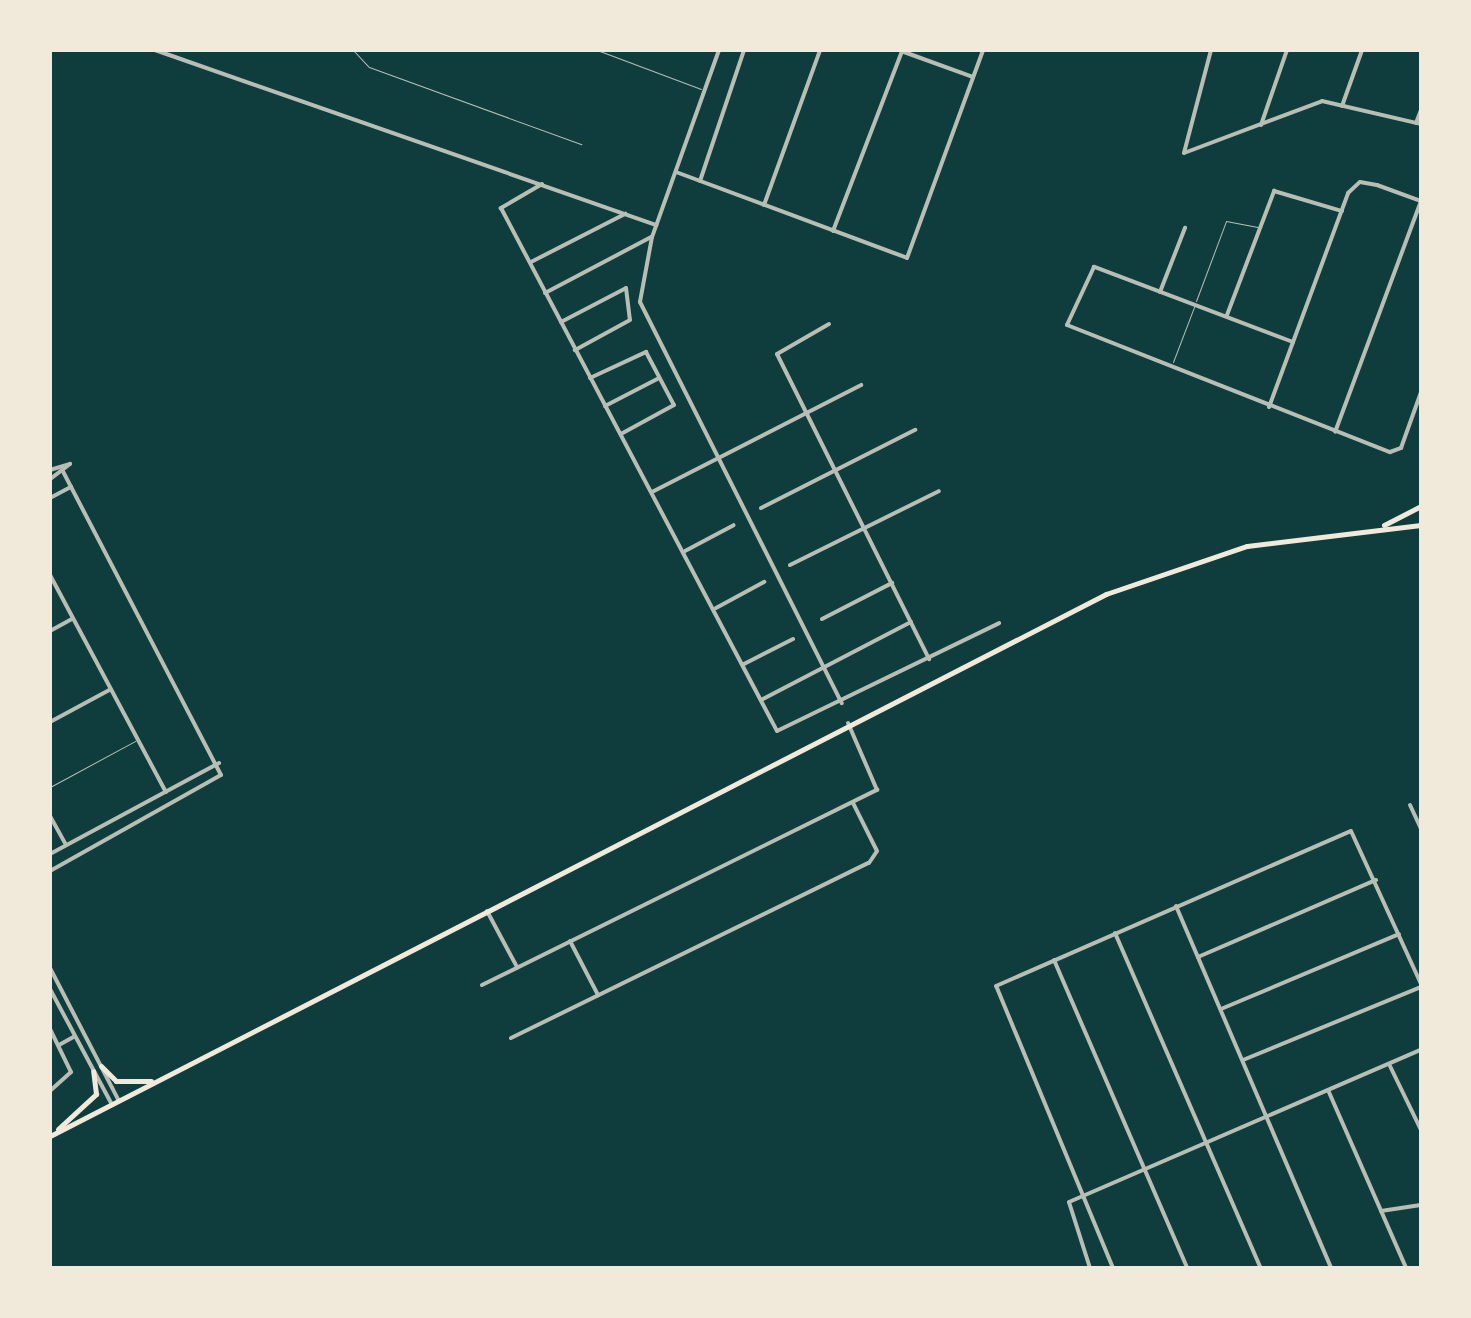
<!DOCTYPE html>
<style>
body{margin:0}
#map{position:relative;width:1471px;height:1318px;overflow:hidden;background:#0f3d3e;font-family:Barlow,sans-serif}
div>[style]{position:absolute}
.service>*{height:1px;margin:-0.5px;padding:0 0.5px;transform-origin:0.5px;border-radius:0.5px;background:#b8beb3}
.minor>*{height:4px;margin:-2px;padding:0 2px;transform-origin:2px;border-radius:2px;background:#b8beb3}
.primary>*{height:5px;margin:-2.5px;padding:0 2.5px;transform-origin:2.5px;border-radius:2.5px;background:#f1e9da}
span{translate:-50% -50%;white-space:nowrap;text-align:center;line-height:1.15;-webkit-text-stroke:10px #f1e9da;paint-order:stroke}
.frame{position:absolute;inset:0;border:52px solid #f1e9da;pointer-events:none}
</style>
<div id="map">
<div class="service">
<div style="left:353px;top:50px;width:23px;rotate:47deg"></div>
<div style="left:369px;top:67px;width:226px;rotate:20deg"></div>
<div style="left:597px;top:50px;width:111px;rotate:20.6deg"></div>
<div style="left:1196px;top:301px;width:85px;rotate:-69.4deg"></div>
<div style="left:1226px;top:221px;width:32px;rotate:11deg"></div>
<div style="left:1173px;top:362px;width:59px;rotate:-69.1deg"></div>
<div style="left:50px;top:787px;width:97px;rotate:-28.4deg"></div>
</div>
<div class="minor">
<div style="left:155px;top:50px;width:531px;rotate:19.25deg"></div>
<div style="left:719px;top:50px;width:199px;rotate:109.7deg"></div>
<div style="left:652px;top:237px;width:66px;rotate:100.5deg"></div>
<div style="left:640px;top:302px;width:449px;rotate:63.3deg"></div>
<div style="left:1211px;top:50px;width:106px;rotate:104.7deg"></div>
<div style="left:1184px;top:153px;width:147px;rotate:-20.6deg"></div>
<div style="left:1322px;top:101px;width:102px;rotate:13.1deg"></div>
<div style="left:904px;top:52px;width:73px;rotate:19.9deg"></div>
<div style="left:1342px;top:106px;width:59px;rotate:-70.3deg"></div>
<div style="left:1416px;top:123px;width:14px;rotate:-69deg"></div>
<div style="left:1261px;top:125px;width:79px;rotate:-70.9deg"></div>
<div style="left:676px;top:172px;width:246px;rotate:20.4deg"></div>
<div style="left:907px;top:258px;width:221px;rotate:-69.9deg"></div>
<div style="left:700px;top:181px;width:138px;rotate:-71.4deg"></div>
<div style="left:542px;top:184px;width:48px;rotate:149.7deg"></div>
<div style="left:501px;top:208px;width:591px;rotate:62.18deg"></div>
<div style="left:777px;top:731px;width:247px;rotate:-25.9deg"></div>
<div style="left:764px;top:205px;width:165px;rotate:-70.1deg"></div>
<div style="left:833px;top:231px;width:193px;rotate:-69deg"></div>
<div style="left:531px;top:262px;width:106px;rotate:-27.1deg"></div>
<div style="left:1160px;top:292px;width:69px;rotate:-68.7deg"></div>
<div style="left:545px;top:293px;width:120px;rotate:-27.8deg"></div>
<div style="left:1227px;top:315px;width:133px;rotate:-69.2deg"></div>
<div style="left:1274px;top:191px;width:71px;rotate:16.4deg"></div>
<div style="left:561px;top:322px;width:73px;rotate:-27.6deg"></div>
<div style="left:626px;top:288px;width:32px;rotate:83deg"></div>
<div style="left:630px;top:320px;width:63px;rotate:151.4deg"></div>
<div style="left:829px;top:324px;width:60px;rotate:150deg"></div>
<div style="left:777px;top:354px;width:341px;rotate:63.5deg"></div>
<div style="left:1293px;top:342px;width:213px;rotate:-159.3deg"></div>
<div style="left:1094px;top:267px;width:64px;rotate:115deg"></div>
<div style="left:1067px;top:325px;width:347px;rotate:21.5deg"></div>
<div style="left:1390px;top:452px;width:12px;rotate:-20deg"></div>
<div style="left:1401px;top:448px;width:59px;rotate:-70.3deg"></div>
<div style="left:590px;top:378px;width:62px;rotate:-24.9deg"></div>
<div style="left:646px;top:352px;width:60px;rotate:62.2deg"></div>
<div style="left:674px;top:405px;width:60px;rotate:151.3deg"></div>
<div style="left:605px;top:406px;width:61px;rotate:-27.4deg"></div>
<div style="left:1269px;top:407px;width:228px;rotate:-69.7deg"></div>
<div style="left:1348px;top:193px;width:16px;rotate:-43deg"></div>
<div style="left:1360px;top:182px;width:17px;rotate:10deg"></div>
<div style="left:1377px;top:185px;width:47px;rotate:20deg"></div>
<div style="left:1421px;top:201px;width:246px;rotate:110.4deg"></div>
<div style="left:50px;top:470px;width:21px;rotate:-17deg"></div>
<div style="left:70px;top:464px;width:25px;rotate:143deg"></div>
<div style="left:652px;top:492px;width:235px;rotate:-27.1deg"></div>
<div style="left:50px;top:498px;width:24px;rotate:-28deg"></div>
<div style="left:761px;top:508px;width:173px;rotate:-26.9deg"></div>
<div style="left:685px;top:551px;width:55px;rotate:-28deg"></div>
<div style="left:790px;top:565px;width:166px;rotate:-26.4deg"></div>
<div style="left:50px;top:575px;width:246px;rotate:61.9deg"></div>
<div style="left:716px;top:608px;width:55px;rotate:-28.4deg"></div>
<div style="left:822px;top:619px;width:79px;rotate:-27.2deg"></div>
<div style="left:50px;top:631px;width:25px;rotate:-29deg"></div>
<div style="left:744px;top:664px;width:55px;rotate:-27deg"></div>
<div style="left:761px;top:700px;width:169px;rotate:-27.5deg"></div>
<div style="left:50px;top:722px;width:69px;rotate:-28.4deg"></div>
<div style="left:1410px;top:805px;width:26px;rotate:65deg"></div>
<div style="left:50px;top:816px;width:33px;rotate:61deg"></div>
<div style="left:50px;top:854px;width:192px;rotate:-28.3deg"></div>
<div style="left:50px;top:871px;width:196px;rotate:-29.3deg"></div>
<div style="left:221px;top:775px;width:343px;rotate:-117.5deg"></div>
<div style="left:1176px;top:906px;width:394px;rotate:66.8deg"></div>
<div style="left:487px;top:911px;width:64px;rotate:61.8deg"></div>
<div style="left:1115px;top:933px;width:365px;rotate:66.5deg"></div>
<div style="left:570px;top:941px;width:61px;rotate:62.6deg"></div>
<div style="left:1198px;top:957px;width:194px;rotate:-23.4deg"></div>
<div style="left:1054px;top:960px;width:335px;rotate:66.6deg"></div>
<div style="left:50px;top:968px;width:148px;rotate:62.6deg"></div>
<div style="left:482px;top:985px;width:441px;rotate:-26.3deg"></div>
<div style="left:877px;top:790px;width:73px;rotate:-113.4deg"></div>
<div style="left:50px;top:989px;width:129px;rotate:61.8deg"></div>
<div style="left:1221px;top:1009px;width:193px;rotate:-22.8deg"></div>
<div style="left:50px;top:1029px;width:48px;rotate:64deg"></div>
<div style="left:71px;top:1072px;width:28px;rotate:138deg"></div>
<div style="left:511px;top:1038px;width:398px;rotate:-26.1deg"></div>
<div style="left:869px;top:863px;width:14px;rotate:-56deg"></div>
<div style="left:877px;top:851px;width:54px;rotate:-116.6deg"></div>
<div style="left:59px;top:1045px;width:18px;rotate:-29deg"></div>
<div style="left:1243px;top:1060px;width:192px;rotate:-22.3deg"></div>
<div style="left:1389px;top:1064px;width:73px;rotate:64.1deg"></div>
<div style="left:1328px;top:1090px;width:194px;rotate:66.3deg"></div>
<div style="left:1381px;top:1211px;width:40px;rotate:-8.5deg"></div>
<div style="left:1090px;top:1268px;width:69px;rotate:-107.7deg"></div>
<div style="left:1069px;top:1202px;width:383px;rotate:-23.4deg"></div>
<div style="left:1113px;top:1268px;width:305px;rotate:-112.5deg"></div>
<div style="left:996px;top:986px;width:387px;rotate:-23.6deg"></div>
<div style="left:1351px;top:831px;width:168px;rotate:65.4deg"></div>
</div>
<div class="primary">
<div style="left:1384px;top:525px;width:42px;rotate:-27.2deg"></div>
<div style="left:101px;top:1066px;width:21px;rotate:45deg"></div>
<div style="left:116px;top:1081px;width:35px"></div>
<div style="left:58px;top:1129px;width:52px;rotate:-42.6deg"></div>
<div style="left:96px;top:1094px;width:23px;rotate:-97deg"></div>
<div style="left:50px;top:1136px;width:1187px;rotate:-27.17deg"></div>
<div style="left:1106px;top:594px;width:149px;rotate:-18.8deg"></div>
<div style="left:1247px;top:546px;width:175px;rotate:-6.9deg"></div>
</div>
<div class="frame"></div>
</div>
